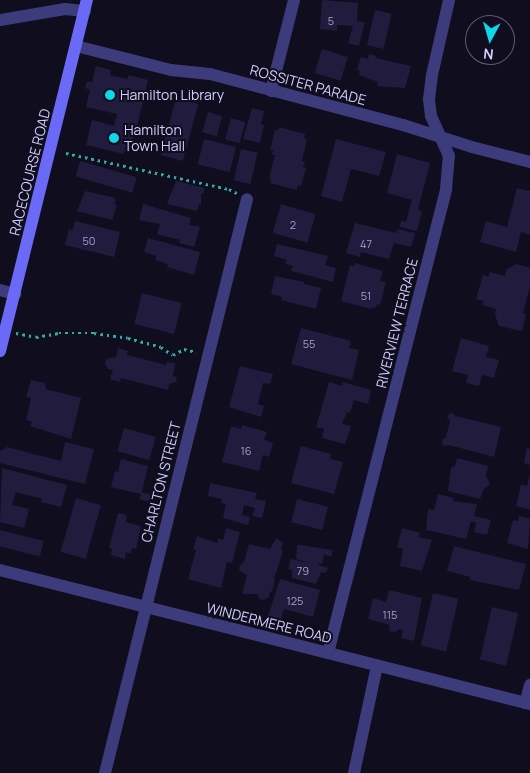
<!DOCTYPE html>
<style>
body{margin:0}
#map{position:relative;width:530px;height:773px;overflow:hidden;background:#100d1e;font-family:Manrope,sans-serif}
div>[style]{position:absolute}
.building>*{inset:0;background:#211b3e;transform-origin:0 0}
.path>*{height:2.5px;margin-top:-1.25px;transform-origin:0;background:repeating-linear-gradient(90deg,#34aaa0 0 2.5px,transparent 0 6.5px)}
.street>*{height:12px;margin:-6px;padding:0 6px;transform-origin:6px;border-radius:6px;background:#3c3b7b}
.secondary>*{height:12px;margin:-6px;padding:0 6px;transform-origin:6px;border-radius:6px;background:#6b6af7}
.dots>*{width:14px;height:14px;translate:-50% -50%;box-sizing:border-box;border:2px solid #100d1e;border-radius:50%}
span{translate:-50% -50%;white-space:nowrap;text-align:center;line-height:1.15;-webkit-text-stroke:4px #100d1e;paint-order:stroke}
.number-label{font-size:11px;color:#a6a1cc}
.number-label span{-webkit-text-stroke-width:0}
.street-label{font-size:14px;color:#d2cefc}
.poi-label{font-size:14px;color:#d2cefc}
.left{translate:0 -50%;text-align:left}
.north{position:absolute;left:465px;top:15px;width:50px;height:50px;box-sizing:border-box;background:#100d1e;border:1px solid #5e5a77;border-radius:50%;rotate:186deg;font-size:14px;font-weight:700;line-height:20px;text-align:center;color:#d2cefc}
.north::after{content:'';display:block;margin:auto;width:18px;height:22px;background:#0dd7e9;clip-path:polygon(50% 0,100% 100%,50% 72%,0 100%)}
</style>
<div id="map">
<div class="building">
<div style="clip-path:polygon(322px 0,358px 3px,357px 21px,365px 22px,359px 46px,348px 43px,353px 26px,337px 25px,337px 31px,320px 29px)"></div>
<div style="left:375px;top:10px;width:17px;height:36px;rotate:13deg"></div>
<div style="left:322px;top:49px;width:27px;height:25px;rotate:17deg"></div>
<div style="clip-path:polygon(369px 54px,376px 56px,376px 58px,411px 66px,405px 88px,377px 86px,378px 82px,359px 75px,360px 71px,357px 70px,361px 57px,368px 59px)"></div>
<div style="clip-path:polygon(96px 66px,111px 70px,110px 75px,127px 79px,129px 75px,148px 80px,135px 135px,131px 144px,127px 143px,124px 154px,86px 145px,92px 120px,114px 126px,117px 114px,86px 107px,90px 90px,85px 88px,87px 81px,92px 82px)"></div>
<div style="left:176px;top:98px;width:23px;height:59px;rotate:15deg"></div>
<div style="clip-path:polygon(252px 108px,264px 111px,261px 124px,264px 125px,260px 143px,243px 139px)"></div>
<div style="left:208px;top:112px;width:15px;height:21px;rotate:16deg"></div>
<div style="left:231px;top:118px;width:15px;height:22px;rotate:16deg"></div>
<div style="clip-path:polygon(279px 127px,305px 134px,304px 138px,307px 139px,302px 161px,305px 162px,303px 167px,306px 168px,301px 186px,298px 185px,297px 190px,270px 183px,271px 179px,269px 178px,275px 155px,272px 155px,273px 150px,270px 150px,275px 130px,278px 130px)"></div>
<div style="left:204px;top:139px;width:33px;height:26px;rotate:14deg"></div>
<div style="clip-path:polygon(336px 139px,386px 152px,379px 176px,351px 169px,342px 202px,321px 196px)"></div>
<div style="left:241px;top:149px;width:17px;height:32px;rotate:13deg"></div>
<div style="clip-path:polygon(397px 154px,430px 163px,418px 210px,422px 211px,417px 231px,400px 227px,401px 221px,406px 222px,412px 200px,387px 193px)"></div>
<div style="left:80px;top:161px;width:59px;height:16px;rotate:16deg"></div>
<div style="clip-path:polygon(176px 181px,205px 188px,203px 194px,201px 194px,201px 204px,199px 204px,197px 211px,167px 204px)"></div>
<div style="clip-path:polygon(517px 188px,530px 191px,530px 235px,521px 232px,516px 252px,480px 242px,486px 221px,507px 227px)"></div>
<div style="clip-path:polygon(85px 191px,116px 198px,114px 204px,117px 205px,112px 220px,77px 211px)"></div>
<div style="clip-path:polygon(143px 204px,191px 218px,189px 225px,200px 227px,194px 247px,179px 243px,180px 240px,157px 234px,160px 224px,139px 220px)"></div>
<div style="left:281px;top:204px;width:36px;height:30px;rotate:16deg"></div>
<div style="clip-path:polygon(75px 221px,120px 232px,114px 257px,65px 245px,69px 229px,73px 230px)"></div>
<div style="clip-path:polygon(355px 223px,396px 233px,397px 229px,415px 233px,411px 247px,394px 243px,389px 259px,361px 252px,360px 257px,346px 253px)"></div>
<div style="clip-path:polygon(148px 238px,200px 252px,194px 275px,167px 267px,168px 264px,155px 260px,156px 256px,144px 252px)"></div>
<div style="clip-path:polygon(277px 244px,328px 256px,325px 265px,336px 268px,333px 282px,291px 271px,293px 266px,285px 264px,287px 260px,274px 256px)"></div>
<div style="clip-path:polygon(355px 263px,383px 271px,380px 281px,386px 282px,380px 305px,377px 304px,376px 308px,372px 307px,371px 309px,341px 301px,350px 265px,355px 266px)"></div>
<div style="clip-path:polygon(516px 264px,530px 268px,530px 286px,523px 313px,526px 314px,522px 331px,499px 326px,495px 315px,496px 309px,482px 305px,484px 301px,476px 299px,483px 275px,488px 277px,490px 272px,505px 276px,506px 270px)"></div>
<div style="clip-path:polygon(275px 276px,304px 282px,304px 284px,321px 288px,316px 309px,281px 300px,282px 297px,271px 294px)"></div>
<div style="left:142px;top:293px;width:41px;height:32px;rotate:14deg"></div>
<div style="clip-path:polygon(301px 328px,351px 341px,349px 348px,359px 350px,352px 380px,291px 364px)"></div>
<div style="clip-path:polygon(461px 338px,489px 346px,486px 357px,499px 360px,494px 378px,482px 375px,479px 386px,466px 383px,468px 375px,452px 371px)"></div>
<div style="clip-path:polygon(118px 348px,128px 351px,127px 355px,166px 365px,167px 362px,175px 363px,173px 376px,176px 377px,177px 382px,169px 384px,168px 390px,121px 378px,120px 382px,110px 379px,113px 370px,108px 369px,105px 364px,106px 359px,116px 357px)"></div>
<div style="clip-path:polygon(240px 366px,273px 374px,270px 384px,263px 383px,258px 404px,264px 406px,261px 417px,229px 407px)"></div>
<div style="clip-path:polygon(31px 380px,45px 383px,46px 389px,81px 398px,71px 439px,30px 426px,32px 422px,26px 420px,31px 398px,26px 397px)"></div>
<div style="clip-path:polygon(329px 382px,342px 386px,343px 382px,371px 390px,368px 404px,354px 400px,350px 413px,347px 412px,344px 419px,342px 424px,351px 426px,345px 444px,322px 438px,324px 429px,316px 427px)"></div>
<div style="clip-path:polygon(451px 412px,456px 416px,501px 427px,494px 457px,449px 445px,443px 446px,442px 440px,446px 437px,450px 421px,447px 417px)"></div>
<div style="clip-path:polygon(242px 425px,267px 432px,264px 440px,273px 443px,269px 457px,263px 455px,259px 471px,222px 462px,231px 426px,241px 429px)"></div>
<div style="left:124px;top:428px;width:33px;height:24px;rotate:16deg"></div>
<div style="clip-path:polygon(65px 442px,94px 449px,85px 484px,0 463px,0 451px,7px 447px,61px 461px)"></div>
<div style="clip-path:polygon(301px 446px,331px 454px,330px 459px,343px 462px,334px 494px,291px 483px)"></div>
<div style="clip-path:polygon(527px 448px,530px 449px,530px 465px,524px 463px)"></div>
<div style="clip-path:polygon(457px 458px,488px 466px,486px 476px,490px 484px,483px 490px,480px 499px,448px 491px,451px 468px,455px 466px)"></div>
<div style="clip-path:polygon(121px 459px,148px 466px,142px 492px,152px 495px,151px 502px,139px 499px,141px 494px,111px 487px,115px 471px,118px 472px)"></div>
<div style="clip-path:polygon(2px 468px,67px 485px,61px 507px,41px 502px,42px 499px,16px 492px,12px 505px,29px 509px,24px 528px,0 522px)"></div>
<div style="clip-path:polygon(529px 476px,530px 476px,530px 510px,516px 506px,521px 484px,527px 486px)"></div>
<div style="clip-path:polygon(210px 483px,257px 493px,255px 499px,266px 501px,262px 518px,252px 516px,255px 508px,244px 505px,242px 515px,250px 517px,248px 525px,223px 518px,226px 504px,221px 503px,222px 499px,208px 496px)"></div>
<div style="clip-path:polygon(438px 494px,454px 498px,453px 501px,477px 504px,474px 516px,491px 520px,487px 535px,474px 532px,476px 523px,471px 521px,466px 539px,426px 530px,428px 509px,434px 510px)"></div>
<div style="left:76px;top:498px;width:26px;height:56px;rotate:16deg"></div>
<div style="left:297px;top:499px;width:32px;height:24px;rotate:14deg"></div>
<div style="clip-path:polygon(118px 513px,127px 515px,126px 522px,141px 526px,136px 549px,132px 548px,131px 554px,126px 552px,125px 559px,111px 555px,112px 549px,109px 548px)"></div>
<div style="clip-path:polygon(519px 516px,530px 519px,528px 549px,507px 543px,513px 520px,518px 521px)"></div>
<div style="clip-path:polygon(226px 528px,240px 532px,232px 563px,227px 562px,221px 588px,188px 579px,196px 550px,193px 550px,197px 536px,217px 543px,218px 538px,223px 540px)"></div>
<div style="clip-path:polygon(402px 528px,420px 533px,419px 537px,432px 540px,422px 571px,400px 566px,403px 549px,397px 547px)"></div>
<div style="left:0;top:530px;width:45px;height:16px;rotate:14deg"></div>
<div style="clip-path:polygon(276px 538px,283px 543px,281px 550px,283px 551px,274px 579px,275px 580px,272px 592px,270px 591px,269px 597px,264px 600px,260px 599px,257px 594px,242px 594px,247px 575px,239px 570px,240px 565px,244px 562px,249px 544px,270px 549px)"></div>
<div style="clip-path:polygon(300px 545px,333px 550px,331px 557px,323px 554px,324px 556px,322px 564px,319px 563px,318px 565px,328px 568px,326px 573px,321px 572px,316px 584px,292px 578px,292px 570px,288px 569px,291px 559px,313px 564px,296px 559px,297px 546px)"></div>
<div style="clip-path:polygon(454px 546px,526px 564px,519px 590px,470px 580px,470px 577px,447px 571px)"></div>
<div style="clip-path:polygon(280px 579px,320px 590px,313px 617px,284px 609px,281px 620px,268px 616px)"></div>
<div style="clip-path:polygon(389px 590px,422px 598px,414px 641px,401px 638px,403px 630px,398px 629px,398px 631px,391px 632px,389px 629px,390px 625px,368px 619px,373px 598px,386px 602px)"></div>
<div style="left:433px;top:593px;width:26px;height:54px;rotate:13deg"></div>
<div style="left:492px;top:607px;width:27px;height:54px;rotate:13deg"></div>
</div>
<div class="path">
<div style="left:66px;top:153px;width:167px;rotate:12.5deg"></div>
<div style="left:229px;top:189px;width:9px;rotate:27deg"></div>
<div style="left:16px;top:333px;width:20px;rotate:11deg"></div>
<div style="left:36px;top:337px;width:23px;rotate:-10deg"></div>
<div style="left:59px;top:333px;width:35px"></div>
<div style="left:94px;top:333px;width:34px;rotate:8deg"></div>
<div style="left:128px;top:338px;width:34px;rotate:15deg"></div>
<div style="left:161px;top:347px;width:14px;rotate:34deg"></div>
<div style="left:173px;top:355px;width:13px;rotate:-29deg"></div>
<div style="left:184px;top:349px;width:13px;rotate:13deg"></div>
</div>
<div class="street">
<div style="left:0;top:20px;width:66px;rotate:-9.6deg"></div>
<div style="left:65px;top:9px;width:20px;rotate:6deg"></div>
<div style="left:76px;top:46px;width:98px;rotate:14.2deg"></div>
<div style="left:171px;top:70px;width:39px;rotate:6deg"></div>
<div style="left:210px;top:74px;width:200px;rotate:14.8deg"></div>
<div style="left:403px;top:125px;width:72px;rotate:17.7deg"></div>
<div style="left:472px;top:147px;width:60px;rotate:14.5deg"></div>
<div style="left:271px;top:91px;width:94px;rotate:-75.8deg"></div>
<div style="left:0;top:290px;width:16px;rotate:15deg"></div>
<div style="left:0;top:570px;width:547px;rotate:14.19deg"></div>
<div style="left:328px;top:653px;width:479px;rotate:-75.7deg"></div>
<div style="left:446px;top:189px;width:33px;rotate:-85deg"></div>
<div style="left:449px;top:156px;width:44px;rotate:-114.2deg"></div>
<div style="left:431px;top:116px;width:17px;rotate:-97deg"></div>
<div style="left:429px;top:99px;width:24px;rotate:-83deg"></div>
<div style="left:432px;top:75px;width:77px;rotate:-77.2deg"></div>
<div style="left:525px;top:703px;width:19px;rotate:-74deg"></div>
<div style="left:105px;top:773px;width:591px;rotate:-76.1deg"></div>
<div style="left:354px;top:773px;width:109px;rotate:-77.9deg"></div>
</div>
<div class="secondary">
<div style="left:0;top:351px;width:362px;rotate:-76.1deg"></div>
</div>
<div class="dots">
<div style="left:110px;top:95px;background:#0dd7e9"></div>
<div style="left:114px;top:138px;background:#0dd7e9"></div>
</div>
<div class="number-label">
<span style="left:331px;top:21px">5</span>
<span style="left:293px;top:225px">2</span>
<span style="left:89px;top:241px">50</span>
<span style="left:366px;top:244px">47</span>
<span style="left:366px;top:296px">51</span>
<span style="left:309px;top:344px">55</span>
<span style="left:246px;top:451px">16</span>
<span style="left:303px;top:571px">79</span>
<span style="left:295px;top:601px">125</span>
<span style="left:390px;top:615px">115</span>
</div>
<div class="street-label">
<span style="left:308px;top:85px;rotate:15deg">ROSSITER PARADE</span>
<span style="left:30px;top:172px;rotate:-76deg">RACECOURSE ROAD</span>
<span style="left:397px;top:323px;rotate:-76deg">RIVERVIEW TERRACE</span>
<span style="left:161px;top:482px;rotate:-76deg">CHARLTON STREET</span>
<span style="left:269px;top:623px;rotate:14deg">WINDERMERE ROAD</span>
</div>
<div class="poi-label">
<span class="left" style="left:120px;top:95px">Hamilton Library</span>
<span class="left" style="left:124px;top:138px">Hamilton<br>Town Hall</span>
</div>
<div class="north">N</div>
</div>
